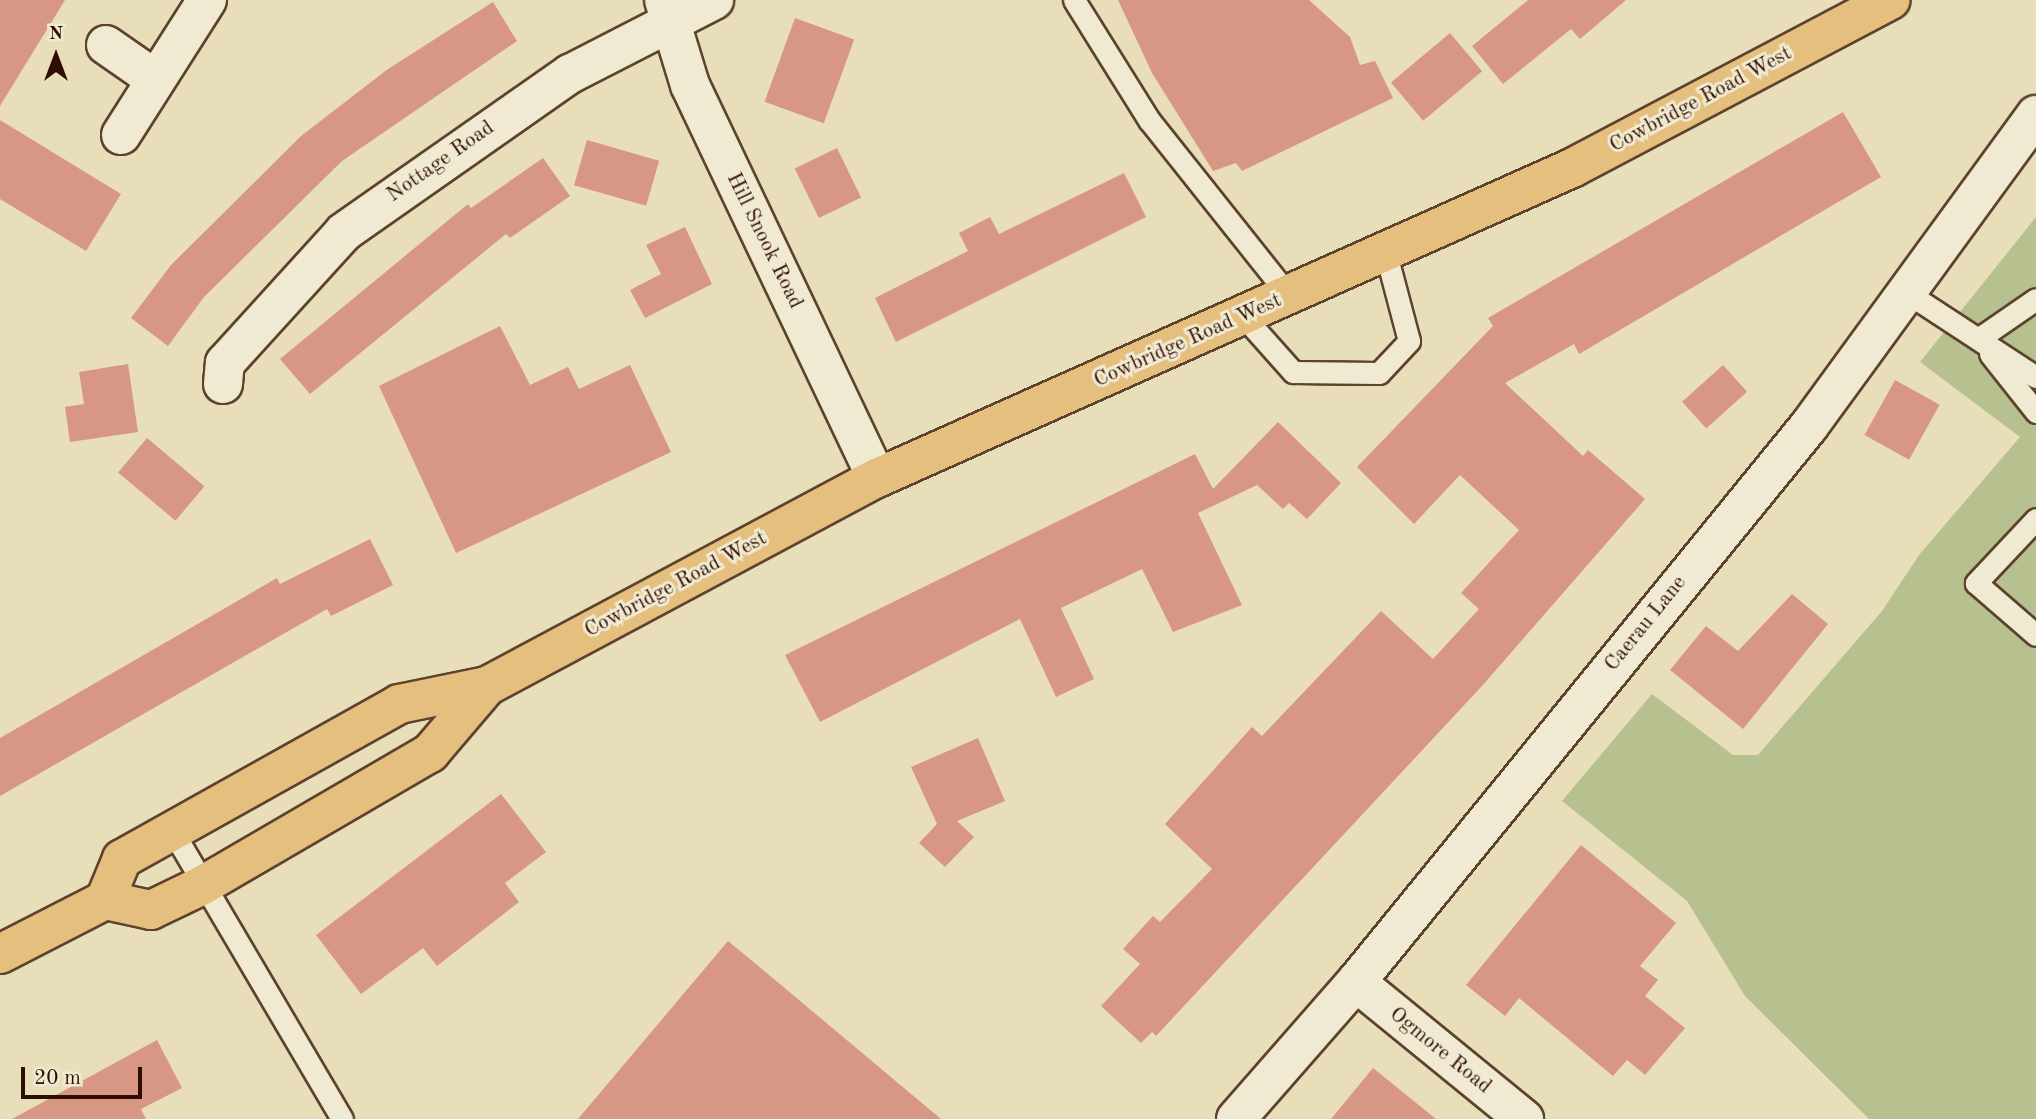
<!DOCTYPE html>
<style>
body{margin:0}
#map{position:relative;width:2036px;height:1119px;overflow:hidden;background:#e9deba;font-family:"Old Standard TT",serif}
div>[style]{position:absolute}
.green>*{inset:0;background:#b7c18f}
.building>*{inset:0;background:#d89784;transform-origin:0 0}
.roads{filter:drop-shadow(2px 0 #5d422e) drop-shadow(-2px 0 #5d422e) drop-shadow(0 2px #5d422e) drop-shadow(0 -2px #5d422e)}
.service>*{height:21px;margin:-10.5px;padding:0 10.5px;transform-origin:10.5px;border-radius:10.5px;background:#f1ead2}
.minor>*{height:38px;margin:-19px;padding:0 19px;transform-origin:19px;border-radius:19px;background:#f1ead2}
.trunk>*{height:38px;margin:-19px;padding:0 19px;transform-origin:19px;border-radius:19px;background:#e4bf7d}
span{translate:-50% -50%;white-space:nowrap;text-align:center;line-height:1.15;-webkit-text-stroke:6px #f1ead2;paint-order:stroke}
.street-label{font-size:21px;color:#2e0e00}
.north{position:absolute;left:21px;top:21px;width:70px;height:70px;-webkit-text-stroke:5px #f1ead2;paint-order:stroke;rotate:0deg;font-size:19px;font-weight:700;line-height:28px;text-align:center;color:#2e0e00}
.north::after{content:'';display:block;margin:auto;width:24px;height:32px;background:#2e0e00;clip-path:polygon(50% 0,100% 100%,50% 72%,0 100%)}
.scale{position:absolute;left:21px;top:1067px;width:121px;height:32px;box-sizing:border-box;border:4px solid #2e0e00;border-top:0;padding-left:9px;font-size:21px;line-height:24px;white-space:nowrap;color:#2e0e00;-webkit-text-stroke:5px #f1ead2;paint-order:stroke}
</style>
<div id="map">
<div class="green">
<div style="clip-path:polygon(2036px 217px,2036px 1119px,1869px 1119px,1745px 996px,1687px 901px,1562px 801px,1652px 694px,1733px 755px,1758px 755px,1882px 611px,1919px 555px,2020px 437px,1920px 362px)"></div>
</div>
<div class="building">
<div style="clip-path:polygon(0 0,65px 0,0 106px)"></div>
<div style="clip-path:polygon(1118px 0,1309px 0,1350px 37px,1360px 65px,1375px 61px,1393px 98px,1242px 171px,1236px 163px,1213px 171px,1152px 73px)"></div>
<div style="clip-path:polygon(1528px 0,1626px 0,1580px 39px,1571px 29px,1503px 84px,1472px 46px)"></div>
<div style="clip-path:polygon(493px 2px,517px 41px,342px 161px,204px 297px,168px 346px,131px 318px,171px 265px,301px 136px,388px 69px)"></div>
<div style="left:795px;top:18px;width:63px;height:89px;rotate:20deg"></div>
<div style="left:1450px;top:33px;width:50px;height:77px;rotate:50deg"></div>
<div style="clip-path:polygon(1843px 112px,1881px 177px,1579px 354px,1574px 344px,1505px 383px,1583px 456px,1588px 450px,1645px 499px,1482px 686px,1156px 1036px,1152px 1032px,1141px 1043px,1101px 1006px,1140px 964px,1123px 949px,1153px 916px,1160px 922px,1212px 869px,1165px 824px,1252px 727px,1262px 736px,1381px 611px,1433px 659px,1479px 609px,1461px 593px,1519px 530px,1460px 475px,1414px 524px,1357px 467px,1493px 326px,1488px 318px)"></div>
<div style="clip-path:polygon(0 120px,121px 194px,86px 251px,0 199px)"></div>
<div style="left:587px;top:140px;width:75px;height:47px;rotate:16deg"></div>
<div style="left:837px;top:148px;width:55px;height:47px;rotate:64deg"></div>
<div style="clip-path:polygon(543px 158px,570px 196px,510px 238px,506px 234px,310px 394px,280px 359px,468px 204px,471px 208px)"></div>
<div style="clip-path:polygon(1124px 173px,1146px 217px,896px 342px,875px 298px,968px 251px,959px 233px,990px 217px,999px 234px)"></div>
<div style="clip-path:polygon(685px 227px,712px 284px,645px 318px,630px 290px,661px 274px,646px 245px)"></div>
<div style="clip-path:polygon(500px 326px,530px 385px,568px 367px,579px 389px,630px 365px,671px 452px,456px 553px,379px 386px)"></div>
<div style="clip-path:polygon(128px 364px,138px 432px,70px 442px,65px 407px,84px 404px,79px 372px)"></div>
<div style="left:1723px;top:365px;width:36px;height:55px;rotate:48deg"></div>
<div style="left:1895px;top:380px;width:51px;height:63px;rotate:29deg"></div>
<div style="clip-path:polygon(1278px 422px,1341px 483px,1307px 519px,1289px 503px,1283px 509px,1257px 485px,1198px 513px,1242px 605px,1173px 632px,1142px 569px,1061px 608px,1094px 679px,1056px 697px,1020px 619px,820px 722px,785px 655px,1195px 454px,1213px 489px)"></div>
<div style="left:147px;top:438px;width:75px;height:45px;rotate:40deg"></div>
<div style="clip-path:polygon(370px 539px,393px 585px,331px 616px,327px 609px,0 796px,0 738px,277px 578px,280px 584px)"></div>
<div style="clip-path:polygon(1792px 594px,1828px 624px,1743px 729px,1670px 670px,1706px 626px,1738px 651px)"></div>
<div style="clip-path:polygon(978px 738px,1005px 801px,957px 821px,974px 837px,945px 867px,919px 843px,937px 824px,911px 767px)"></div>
<div style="clip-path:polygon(501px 794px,546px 852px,505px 883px,519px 902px,437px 966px,423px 948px,361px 994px,316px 935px)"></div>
<div style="clip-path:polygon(1581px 845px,1676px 923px,1640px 966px,1658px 980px,1645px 996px,1685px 1028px,1645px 1075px,1627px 1060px,1613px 1076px,1519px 998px,1505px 1016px,1466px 985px)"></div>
<div style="clip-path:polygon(728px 941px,750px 959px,941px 1119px,578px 1119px)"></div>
<div style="clip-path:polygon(157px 1040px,182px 1088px,141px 1109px,146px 1119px,12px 1119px)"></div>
<div style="clip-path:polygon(1373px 1068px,1436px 1119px,1331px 1119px)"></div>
</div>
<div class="roads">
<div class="service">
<div style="left:1074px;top:0;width:142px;rotate:58deg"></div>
<div style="left:1149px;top:120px;width:225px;rotate:51.5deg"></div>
<div style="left:1906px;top:292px;width:155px;rotate:33.2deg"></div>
<div style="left:1244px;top:317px;width:74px;rotate:48.3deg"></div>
<div style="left:1293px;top:372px;width:86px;rotate:0.7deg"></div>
<div style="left:1379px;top:373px;width:44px;rotate:-46.8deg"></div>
<div style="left:1409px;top:341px;width:90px;rotate:-104.8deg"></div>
<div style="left:1978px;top:339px;width:70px;rotate:-34.6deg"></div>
<div style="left:1990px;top:354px;width:74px;rotate:51.6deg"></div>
<div style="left:2036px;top:519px;width:88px;rotate:133.2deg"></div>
<div style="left:1976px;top:583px;width:79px;rotate:40.9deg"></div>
<div style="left:173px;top:832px;width:333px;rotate:59.5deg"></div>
</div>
<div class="minor">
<div style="left:664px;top:0;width:89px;rotate:73deg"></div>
<div style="left:690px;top:85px;width:435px;rotate:64.6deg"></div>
<div style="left:106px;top:45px;width:60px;rotate:34.8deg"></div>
<div style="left:121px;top:135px;width:160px;rotate:-57.5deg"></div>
<div style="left:223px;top:384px;width:21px;rotate:-85deg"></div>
<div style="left:225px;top:363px;width:177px;rotate:-47.7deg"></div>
<div style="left:344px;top:232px;width:276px;rotate:-35deg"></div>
<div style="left:570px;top:74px;width:162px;rotate:-27.2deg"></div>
<div style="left:1356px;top:982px;width:217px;rotate:39.2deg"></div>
<div style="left:1236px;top:1119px;width:182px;rotate:-48.8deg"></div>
<div style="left:1356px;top:982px;width:717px;rotate:-50.83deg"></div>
<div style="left:1809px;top:426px;width:385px;rotate:-53.9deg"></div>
</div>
<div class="trunk">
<div style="left:105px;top:900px;width:44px;rotate:-67.5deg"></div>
<div style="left:122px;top:859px;width:317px;rotate:-29.2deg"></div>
<div style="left:399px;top:704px;width:90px;rotate:-11.6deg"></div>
<div style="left:487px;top:686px;width:442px;rotate:-28.1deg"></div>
<div style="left:877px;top:478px;width:761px;rotate:-24.04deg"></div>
<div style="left:1572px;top:168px;width:360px;rotate:-27.8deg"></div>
<div style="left:0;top:954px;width:118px;rotate:-27.2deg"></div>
<div style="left:105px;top:900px;width:47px;rotate:12.3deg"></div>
<div style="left:151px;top:910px;width:58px;rotate:-25.7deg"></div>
<div style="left:203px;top:885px;width:263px;rotate:-30.2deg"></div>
<div style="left:430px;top:753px;width:88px;rotate:-49.6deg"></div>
</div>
</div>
<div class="street-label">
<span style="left:1701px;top:100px;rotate:-28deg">Cowbridge Road West</span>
<span style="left:441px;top:162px;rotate:-35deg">Nottage Road</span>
<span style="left:764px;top:241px;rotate:64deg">Hill Snook Road</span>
<span style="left:1188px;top:341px;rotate:-24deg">Cowbridge Road West</span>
<span style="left:676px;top:585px;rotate:-28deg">Cowbridge Road West</span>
<span style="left:1646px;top:624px;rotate:-51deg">Caerau Lane</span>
<span style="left:1440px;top:1051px;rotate:39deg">Ogmore Road</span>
</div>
<div class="north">N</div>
<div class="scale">20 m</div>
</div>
